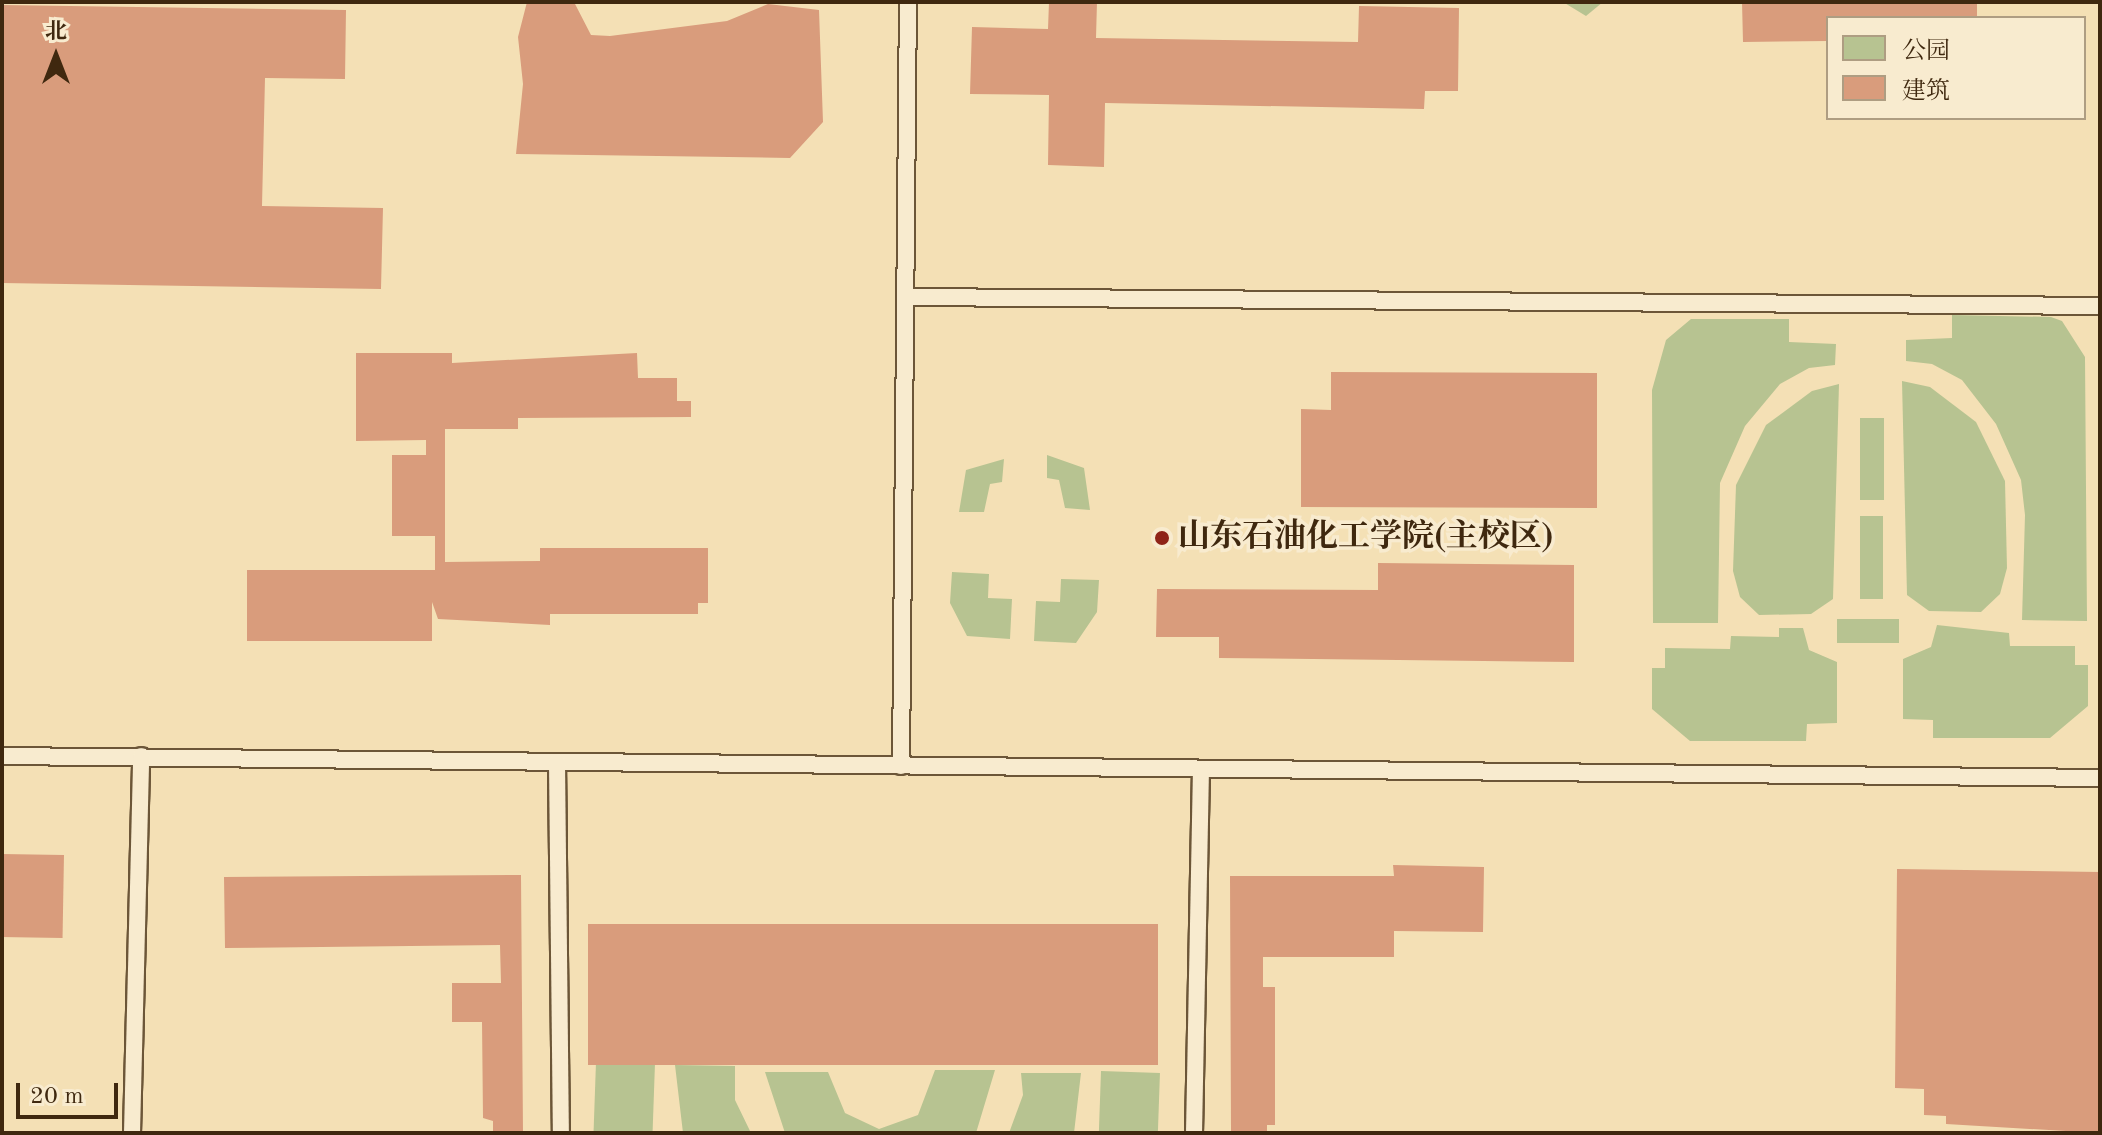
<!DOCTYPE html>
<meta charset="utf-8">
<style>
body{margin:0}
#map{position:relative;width:2102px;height:1135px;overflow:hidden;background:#f4e0b5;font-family:"Old Standard TT","Noto Serif SC",serif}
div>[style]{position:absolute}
.green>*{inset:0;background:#b7c391;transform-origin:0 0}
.building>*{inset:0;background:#d99c7c;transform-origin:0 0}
.roads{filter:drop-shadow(2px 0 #6c5638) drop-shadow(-2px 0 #6c5638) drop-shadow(0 2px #6c5638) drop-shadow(0 -2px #6c5638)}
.service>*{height:16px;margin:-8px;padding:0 8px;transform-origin:8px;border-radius:8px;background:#f8ebcf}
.dots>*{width:22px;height:22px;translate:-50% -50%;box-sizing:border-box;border:4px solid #f8ebcf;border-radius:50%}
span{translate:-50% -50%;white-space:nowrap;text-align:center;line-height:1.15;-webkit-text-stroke:7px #f8ebcf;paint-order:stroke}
.poi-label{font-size:32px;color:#3f280f;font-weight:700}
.left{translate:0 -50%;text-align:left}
.frame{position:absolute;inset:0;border:4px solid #3f280f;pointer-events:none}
.legend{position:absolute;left:1826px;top:16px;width:260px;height:104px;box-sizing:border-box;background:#f8ebcf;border:2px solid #ae9d82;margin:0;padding:10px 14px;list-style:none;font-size:24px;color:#3f280f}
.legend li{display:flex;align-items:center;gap:16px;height:40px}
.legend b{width:40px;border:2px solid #ae9d82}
.north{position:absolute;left:16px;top:16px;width:80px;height:80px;-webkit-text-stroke:6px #f8ebcf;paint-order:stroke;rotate:0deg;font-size:22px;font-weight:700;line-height:32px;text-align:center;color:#3f280f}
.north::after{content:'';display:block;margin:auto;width:28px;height:36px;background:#3f280f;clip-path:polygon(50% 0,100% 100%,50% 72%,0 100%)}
.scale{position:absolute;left:16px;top:1083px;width:102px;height:36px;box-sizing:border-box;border:4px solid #3f280f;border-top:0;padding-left:10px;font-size:24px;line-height:28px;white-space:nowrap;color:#3f280f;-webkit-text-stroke:6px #f8ebcf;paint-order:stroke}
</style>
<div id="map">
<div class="green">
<div style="clip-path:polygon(1563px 2px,1603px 2px,1586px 16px)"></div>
<div style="clip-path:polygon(1952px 315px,2051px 317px,2062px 321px,2085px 357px,2087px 621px,2022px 620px,2025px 515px,2021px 480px,1996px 424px,1962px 380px,1932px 364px,1906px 361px,1906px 340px,1952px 338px)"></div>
<div style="clip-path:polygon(1691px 319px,1789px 319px,1789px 342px,1836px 344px,1835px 365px,1809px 368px,1780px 384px,1745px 426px,1720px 483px,1718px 623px,1653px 623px,1652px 390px,1666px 340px)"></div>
<div style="clip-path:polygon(1902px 381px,1930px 387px,1976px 422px,2005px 481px,2007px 568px,2000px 594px,1981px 612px,1929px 611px,1907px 595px)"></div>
<div style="clip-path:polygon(1839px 384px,1833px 599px,1811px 614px,1759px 615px,1740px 597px,1733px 571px,1736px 485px,1766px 425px,1812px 391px)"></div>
<div style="left:1860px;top:418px;width:24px;height:82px"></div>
<div style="clip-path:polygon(1047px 455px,1084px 468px,1090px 510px,1065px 508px,1059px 480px,1047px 478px)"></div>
<div style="clip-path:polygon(1004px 459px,1002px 482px,990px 484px,984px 512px,959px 512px,966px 470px)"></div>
<div style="left:1860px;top:516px;width:23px;height:83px"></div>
<div style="clip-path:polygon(952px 572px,989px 574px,988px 598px,1012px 599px,1010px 639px,967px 636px,950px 603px)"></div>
<div style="clip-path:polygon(1061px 579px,1099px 580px,1097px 612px,1076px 643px,1034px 641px,1036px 601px,1060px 602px)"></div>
<div style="left:1837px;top:619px;width:62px;height:24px"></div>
<div style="clip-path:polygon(1937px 625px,2009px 633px,2010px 646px,2075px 646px,2075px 665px,2088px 665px,2088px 706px,2050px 738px,1933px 738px,1933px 720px,1903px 719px,1903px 659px,1931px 647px)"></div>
<div style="clip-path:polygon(1779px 628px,1803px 628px,1809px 650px,1837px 662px,1837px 723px,1807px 724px,1806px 741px,1690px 741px,1652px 709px,1652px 668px,1665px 668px,1665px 648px,1730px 649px,1731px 636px,1779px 637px)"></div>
<div style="left:655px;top:1063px;width:70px;height:59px;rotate:92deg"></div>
<div style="clip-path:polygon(675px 1065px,735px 1066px,735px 1100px,751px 1133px,683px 1133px)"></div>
<div style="clip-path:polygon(935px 1070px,995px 1070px,976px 1133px,785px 1133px,765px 1072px,828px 1072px,845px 1113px,879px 1129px,918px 1115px)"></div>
<div style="left:1101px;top:1071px;width:59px;height:62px;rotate:2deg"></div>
<div style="clip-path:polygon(1021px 1073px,1081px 1073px,1074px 1133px,1009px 1133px,1023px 1095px)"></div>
</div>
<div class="building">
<div style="clip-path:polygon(527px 2px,574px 2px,591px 35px,610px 36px,727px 21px,768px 4px,819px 10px,823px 122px,790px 158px,516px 154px,523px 84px,518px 37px)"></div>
<div style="clip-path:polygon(1049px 2px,1097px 2px,1096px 38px,1358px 42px,1359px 6px,1459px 8px,1458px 91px,1425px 91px,1424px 109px,1105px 103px,1104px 167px,1048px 165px,1049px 95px,970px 94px,972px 27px,1048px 29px)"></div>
<div style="clip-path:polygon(1742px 2px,1977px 2px,1977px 18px,1828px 18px,1828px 41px,1743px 42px)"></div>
<div style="clip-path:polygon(2px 5px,346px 10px,345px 79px,265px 78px,262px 206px,383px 208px,381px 289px,2px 283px)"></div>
<div style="clip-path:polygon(356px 353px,452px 353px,452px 363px,637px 353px,638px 378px,677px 378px,677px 401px,691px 401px,691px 417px,518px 418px,518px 429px,445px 429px,445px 562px,540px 561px,540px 548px,708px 548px,708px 603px,698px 603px,698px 614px,550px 614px,550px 625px,438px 619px,432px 602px,432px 641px,247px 641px,247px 570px,435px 570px,435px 536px,392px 536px,392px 455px,426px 455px,426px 440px,356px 441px)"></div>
<div style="clip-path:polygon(1331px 372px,1597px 373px,1597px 508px,1301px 507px,1301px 409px,1331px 410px)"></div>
<div style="clip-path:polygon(1378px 563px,1574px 565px,1574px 662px,1219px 658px,1219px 637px,1156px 637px,1157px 589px,1378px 590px)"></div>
<div style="left:2px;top:854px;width:62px;height:83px;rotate:1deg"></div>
<div style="clip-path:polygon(1393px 865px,1484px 867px,1483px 932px,1394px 931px,1394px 957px,1263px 957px,1263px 987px,1275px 987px,1275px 1125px,1267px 1125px,1267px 1133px,1231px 1133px,1230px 876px,1394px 876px)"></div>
<div style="clip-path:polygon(1897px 869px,2100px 872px,2100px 1133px,1946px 1124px,1946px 1116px,1924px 1115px,1924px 1089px,1895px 1088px)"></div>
<div style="clip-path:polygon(521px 875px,523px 1133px,493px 1133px,493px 1121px,483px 1118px,482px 1022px,452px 1022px,452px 983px,501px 983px,500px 945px,225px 948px,224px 877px)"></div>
<div style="left:588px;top:924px;width:570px;height:141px"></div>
</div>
<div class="roads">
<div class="service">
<div style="left:909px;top:297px;width:1191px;rotate:0.43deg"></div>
<div style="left:2px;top:756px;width:2098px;rotate:0.6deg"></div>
<div style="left:557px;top:762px;width:371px;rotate:89.4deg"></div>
<div style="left:901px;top:766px;width:764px;rotate:-89.48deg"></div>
<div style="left:132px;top:1133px;width:377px;rotate:-88.6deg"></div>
<div style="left:1194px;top:1133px;width:364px;rotate:-88.9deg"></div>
</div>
</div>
<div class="dots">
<div style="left:1162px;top:538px;background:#8f2418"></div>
</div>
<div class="poi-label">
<span class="left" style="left:1178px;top:538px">山东石油化工学院(主校区)</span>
</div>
<div class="frame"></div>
<ul class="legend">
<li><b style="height:22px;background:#b7c391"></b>公园</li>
<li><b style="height:22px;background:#d99c7c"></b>建筑</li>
</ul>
<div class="north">北</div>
<div class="scale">20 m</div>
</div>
